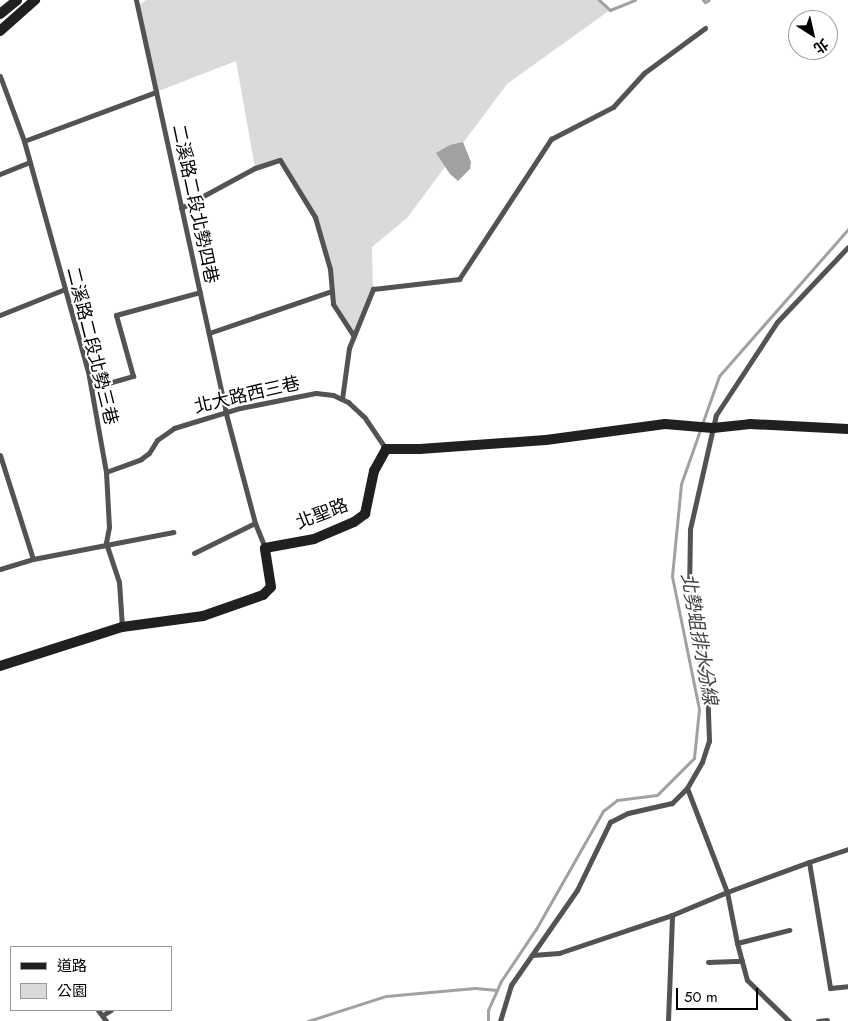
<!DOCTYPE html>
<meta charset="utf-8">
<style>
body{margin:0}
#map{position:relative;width:848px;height:1021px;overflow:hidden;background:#fff;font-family:Jost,"Noto Sans TC",sans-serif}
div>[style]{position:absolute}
.green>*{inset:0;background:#dadada}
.water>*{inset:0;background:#a1a1a1}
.stream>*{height:3px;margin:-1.5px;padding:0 1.5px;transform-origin:1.5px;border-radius:1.5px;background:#a1a1a1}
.lane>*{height:5px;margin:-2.5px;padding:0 2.5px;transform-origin:2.5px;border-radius:2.5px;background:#535353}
.secondary>*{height:10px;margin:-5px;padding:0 5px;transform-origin:5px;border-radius:5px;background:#202020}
span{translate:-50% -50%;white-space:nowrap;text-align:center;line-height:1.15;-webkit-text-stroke:4px #fff;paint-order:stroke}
.street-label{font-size:18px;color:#000}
.water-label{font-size:19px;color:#424242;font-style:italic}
.legend{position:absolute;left:10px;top:946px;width:162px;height:65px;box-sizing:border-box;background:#fff;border:1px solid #999;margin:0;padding:6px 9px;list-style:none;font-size:15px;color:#000}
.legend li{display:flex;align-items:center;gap:10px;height:25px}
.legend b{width:25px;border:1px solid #999}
.north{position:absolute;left:788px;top:10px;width:50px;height:50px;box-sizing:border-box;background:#fff;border:1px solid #999;border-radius:50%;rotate:145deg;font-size:14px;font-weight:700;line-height:20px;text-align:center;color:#000}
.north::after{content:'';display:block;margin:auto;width:18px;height:22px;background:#000;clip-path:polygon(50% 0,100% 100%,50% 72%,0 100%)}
.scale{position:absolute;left:676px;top:988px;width:82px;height:22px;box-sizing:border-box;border:2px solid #000;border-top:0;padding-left:6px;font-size:15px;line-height:18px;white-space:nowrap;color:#000;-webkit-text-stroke:4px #fff;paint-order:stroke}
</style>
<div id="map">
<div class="green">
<div style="clip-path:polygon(146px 0,599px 0,610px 10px,507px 84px,407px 218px,372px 247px,373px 289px,354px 336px,333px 304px,330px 269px,315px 217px,280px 160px,255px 168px,236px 61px,156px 92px,138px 6px)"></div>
</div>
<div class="water">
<div style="clip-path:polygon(463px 142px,471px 162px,470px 169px,458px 181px,450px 174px,436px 153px,450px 145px)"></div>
</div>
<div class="stream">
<div style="left:599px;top:0;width:15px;rotate:42deg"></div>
<div style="left:610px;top:10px;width:27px;rotate:-22deg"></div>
<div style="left:703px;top:0;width:3px;rotate:45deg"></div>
<div style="left:705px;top:2px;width:4px;rotate:-27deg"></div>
<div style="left:308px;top:1021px;width:82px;rotate:-17.8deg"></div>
<div style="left:386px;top:996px;width:89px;rotate:-5.1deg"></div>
<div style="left:475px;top:988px;width:22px;rotate:5deg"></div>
<div style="left:488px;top:1021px;width:11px;rotate:-90deg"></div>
<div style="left:488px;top:1010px;width:32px;rotate:-66deg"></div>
<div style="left:501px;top:981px;width:63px;rotate:-56.1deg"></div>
<div style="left:536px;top:929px;width:136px;rotate:-60.4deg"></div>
<div style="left:603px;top:811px;width:18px;rotate:-38deg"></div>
<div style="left:617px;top:800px;width:40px;rotate:-7.1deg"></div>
<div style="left:657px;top:795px;width:52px;rotate:-45deg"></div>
<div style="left:694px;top:758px;width:49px;rotate:-84.2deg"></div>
<div style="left:699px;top:709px;width:136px;rotate:-101.5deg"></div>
<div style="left:672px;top:576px;width:92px;rotate:-84.4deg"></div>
<div style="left:681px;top:484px;width:114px;rotate:-70.6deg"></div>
<div style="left:719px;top:376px;width:196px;rotate:-48.7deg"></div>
</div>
<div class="lane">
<div style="left:136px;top:0;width:424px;rotate:77.7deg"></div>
<div style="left:226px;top:414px;width:113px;rotate:75.1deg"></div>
<div style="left:255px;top:523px;width:27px;rotate:68deg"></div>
<div style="left:0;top:76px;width:69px;rotate:69.7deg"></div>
<div style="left:24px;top:141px;width:239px;rotate:74.5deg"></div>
<div style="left:88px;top:371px;width:103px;rotate:79.9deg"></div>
<div style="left:106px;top:472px;width:55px;rotate:86.9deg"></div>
<div style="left:109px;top:527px;width:16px;rotate:101deg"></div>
<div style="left:106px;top:543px;width:41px;rotate:71.6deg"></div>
<div style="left:119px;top:582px;width:45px;rotate:86.2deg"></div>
<div style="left:24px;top:141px;width:141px;rotate:-20.4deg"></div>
<div style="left:0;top:174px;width:32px;rotate:-22deg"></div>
<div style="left:181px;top:208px;width:84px;rotate:-28.4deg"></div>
<div style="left:255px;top:168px;width:26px;rotate:-18deg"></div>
<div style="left:280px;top:160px;width:67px;rotate:58.4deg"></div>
<div style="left:315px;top:217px;width:54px;rotate:73.9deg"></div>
<div style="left:330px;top:269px;width:35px;rotate:85deg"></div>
<div style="left:333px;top:304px;width:38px;rotate:57deg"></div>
<div style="left:0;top:315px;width:70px;rotate:-21.8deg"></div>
<div style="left:209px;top:333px;width:130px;rotate:-18.9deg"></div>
<div style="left:91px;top:388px;width:44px;rotate:-15.9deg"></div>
<div style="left:133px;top:376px;width:63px;rotate:-105.6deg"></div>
<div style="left:116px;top:315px;width:87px;rotate:-15.3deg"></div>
<div style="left:342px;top:399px;width:51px;rotate:-82.2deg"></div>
<div style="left:349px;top:348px;width:64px;rotate:-67.9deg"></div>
<div style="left:373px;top:289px;width:87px;rotate:-6.6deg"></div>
<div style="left:459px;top:279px;width:168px;rotate:-56.7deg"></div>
<div style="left:551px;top:139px;width:70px;rotate:-27.3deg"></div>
<div style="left:613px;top:107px;width:46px;rotate:-47.6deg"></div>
<div style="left:644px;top:73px;width:76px;rotate:-36.4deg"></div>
<div style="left:0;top:455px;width:109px;rotate:72.4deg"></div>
<div style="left:106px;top:472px;width:37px;rotate:-20deg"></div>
<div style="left:141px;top:459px;width:10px;rotate:-37deg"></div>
<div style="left:149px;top:453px;width:15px;rotate:-58deg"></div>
<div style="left:157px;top:440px;width:21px;rotate:-35deg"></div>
<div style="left:174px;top:428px;width:69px;rotate:-16.9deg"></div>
<div style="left:240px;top:408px;width:77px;rotate:-11.2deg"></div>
<div style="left:316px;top:393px;width:17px;rotate:7deg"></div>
<div style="left:333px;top:395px;width:17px;rotate:25deg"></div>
<div style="left:348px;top:402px;width:23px;rotate:43deg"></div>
<div style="left:365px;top:418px;width:37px;rotate:56deg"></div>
<div style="left:194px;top:553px;width:68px;rotate:-26.2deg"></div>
<div style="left:0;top:569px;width:34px;rotate:-17deg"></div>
<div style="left:33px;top:559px;width:143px;rotate:-10.9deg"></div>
<div style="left:687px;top:788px;width:111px;rotate:69deg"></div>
<div style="left:727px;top:892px;width:52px;rotate:78.9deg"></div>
<div style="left:737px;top:943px;width:38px;rotate:75deg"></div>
<div style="left:747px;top:980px;width:59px;rotate:44.3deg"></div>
<div style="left:809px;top:862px;width:41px;rotate:-18.4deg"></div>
<div style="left:737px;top:943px;width:54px;rotate:-14deg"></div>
<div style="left:532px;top:955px;width:27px;rotate:-4deg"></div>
<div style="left:559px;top:953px;width:119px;rotate:-18.6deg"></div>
<div style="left:672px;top:915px;width:60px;rotate:-22.7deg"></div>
<div style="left:727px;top:892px;width:87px;rotate:-20.1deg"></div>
<div style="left:809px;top:862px;width:128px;rotate:80.5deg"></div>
<div style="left:830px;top:988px;width:18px;rotate:-6deg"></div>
<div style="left:708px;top:962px;width:34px;rotate:-2deg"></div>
<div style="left:98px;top:1010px;width:14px;rotate:54deg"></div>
<div style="left:103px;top:1015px;width:9px;rotate:-32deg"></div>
<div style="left:500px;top:1021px;width:38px;rotate:-73deg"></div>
<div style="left:511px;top:985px;width:116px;rotate:-55.2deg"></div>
<div style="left:577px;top:890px;width:76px;rotate:-64.1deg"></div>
<div style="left:610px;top:822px;width:20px;rotate:-27deg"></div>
<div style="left:628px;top:813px;width:45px;rotate:-12.8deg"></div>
<div style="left:672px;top:803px;width:21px;rotate:-45deg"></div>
<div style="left:687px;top:788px;width:30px;rotate:-60deg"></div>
<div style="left:702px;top:762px;width:22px;rotate:-72deg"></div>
<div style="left:709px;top:741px;width:34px;rotate:-92deg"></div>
<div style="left:708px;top:707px;width:115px;rotate:-99.5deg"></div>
<div style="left:689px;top:594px;width:65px;rotate:-89.1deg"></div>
<div style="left:690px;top:529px;width:117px;rotate:-77.2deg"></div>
<div style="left:716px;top:415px;width:111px;rotate:-56.7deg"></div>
<div style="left:777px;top:322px;width:103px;rotate:-46.6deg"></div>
<div style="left:668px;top:1021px;width:106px;rotate:-87.8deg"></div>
<div style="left:818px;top:1021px;width:9px;rotate:-6deg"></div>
</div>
<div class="secondary">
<div style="left:0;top:14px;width:22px;rotate:-39deg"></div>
<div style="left:0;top:31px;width:47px;rotate:-41.5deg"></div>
<div style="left:0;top:666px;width:128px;rotate:-17.7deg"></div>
<div style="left:122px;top:627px;width:82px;rotate:-7.7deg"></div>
<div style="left:203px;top:616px;width:64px;rotate:-19.3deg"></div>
<div style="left:263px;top:595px;width:11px;rotate:-45deg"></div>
<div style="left:271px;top:587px;width:39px;rotate:-99deg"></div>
<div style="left:265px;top:548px;width:50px;rotate:-10.4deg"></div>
<div style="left:314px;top:539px;width:43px;rotate:-23deg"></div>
<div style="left:354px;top:522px;width:14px;rotate:-36deg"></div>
<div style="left:365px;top:514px;width:44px;rotate:-78.2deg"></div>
<div style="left:374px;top:471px;width:25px;rotate:-61deg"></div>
<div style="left:386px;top:449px;width:34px"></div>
<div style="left:420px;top:449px;width:126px;rotate:-4.1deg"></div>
<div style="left:546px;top:440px;width:120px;rotate:-7.7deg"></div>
<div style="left:665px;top:424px;width:48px;rotate:4.8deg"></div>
<div style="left:713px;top:428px;width:37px;rotate:-6deg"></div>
<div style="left:750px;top:424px;width:98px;rotate:2.9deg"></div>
</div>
<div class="street-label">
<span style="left:195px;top:204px;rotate:78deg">二溪路二段北勢四巷</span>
<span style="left:92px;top:346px;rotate:76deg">二溪路二段北勢三巷</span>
<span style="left:247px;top:395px;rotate:-13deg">北大路西三巷</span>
<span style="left:322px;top:514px;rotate:-21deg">北聖路</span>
</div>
<div class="water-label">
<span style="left:699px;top:639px;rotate:80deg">北勢蛆排水分線</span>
</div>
<ul class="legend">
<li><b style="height:6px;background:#202020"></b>道路</li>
<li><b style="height:14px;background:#dadada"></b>公園</li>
</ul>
<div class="north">北</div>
<div class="scale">50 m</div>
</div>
